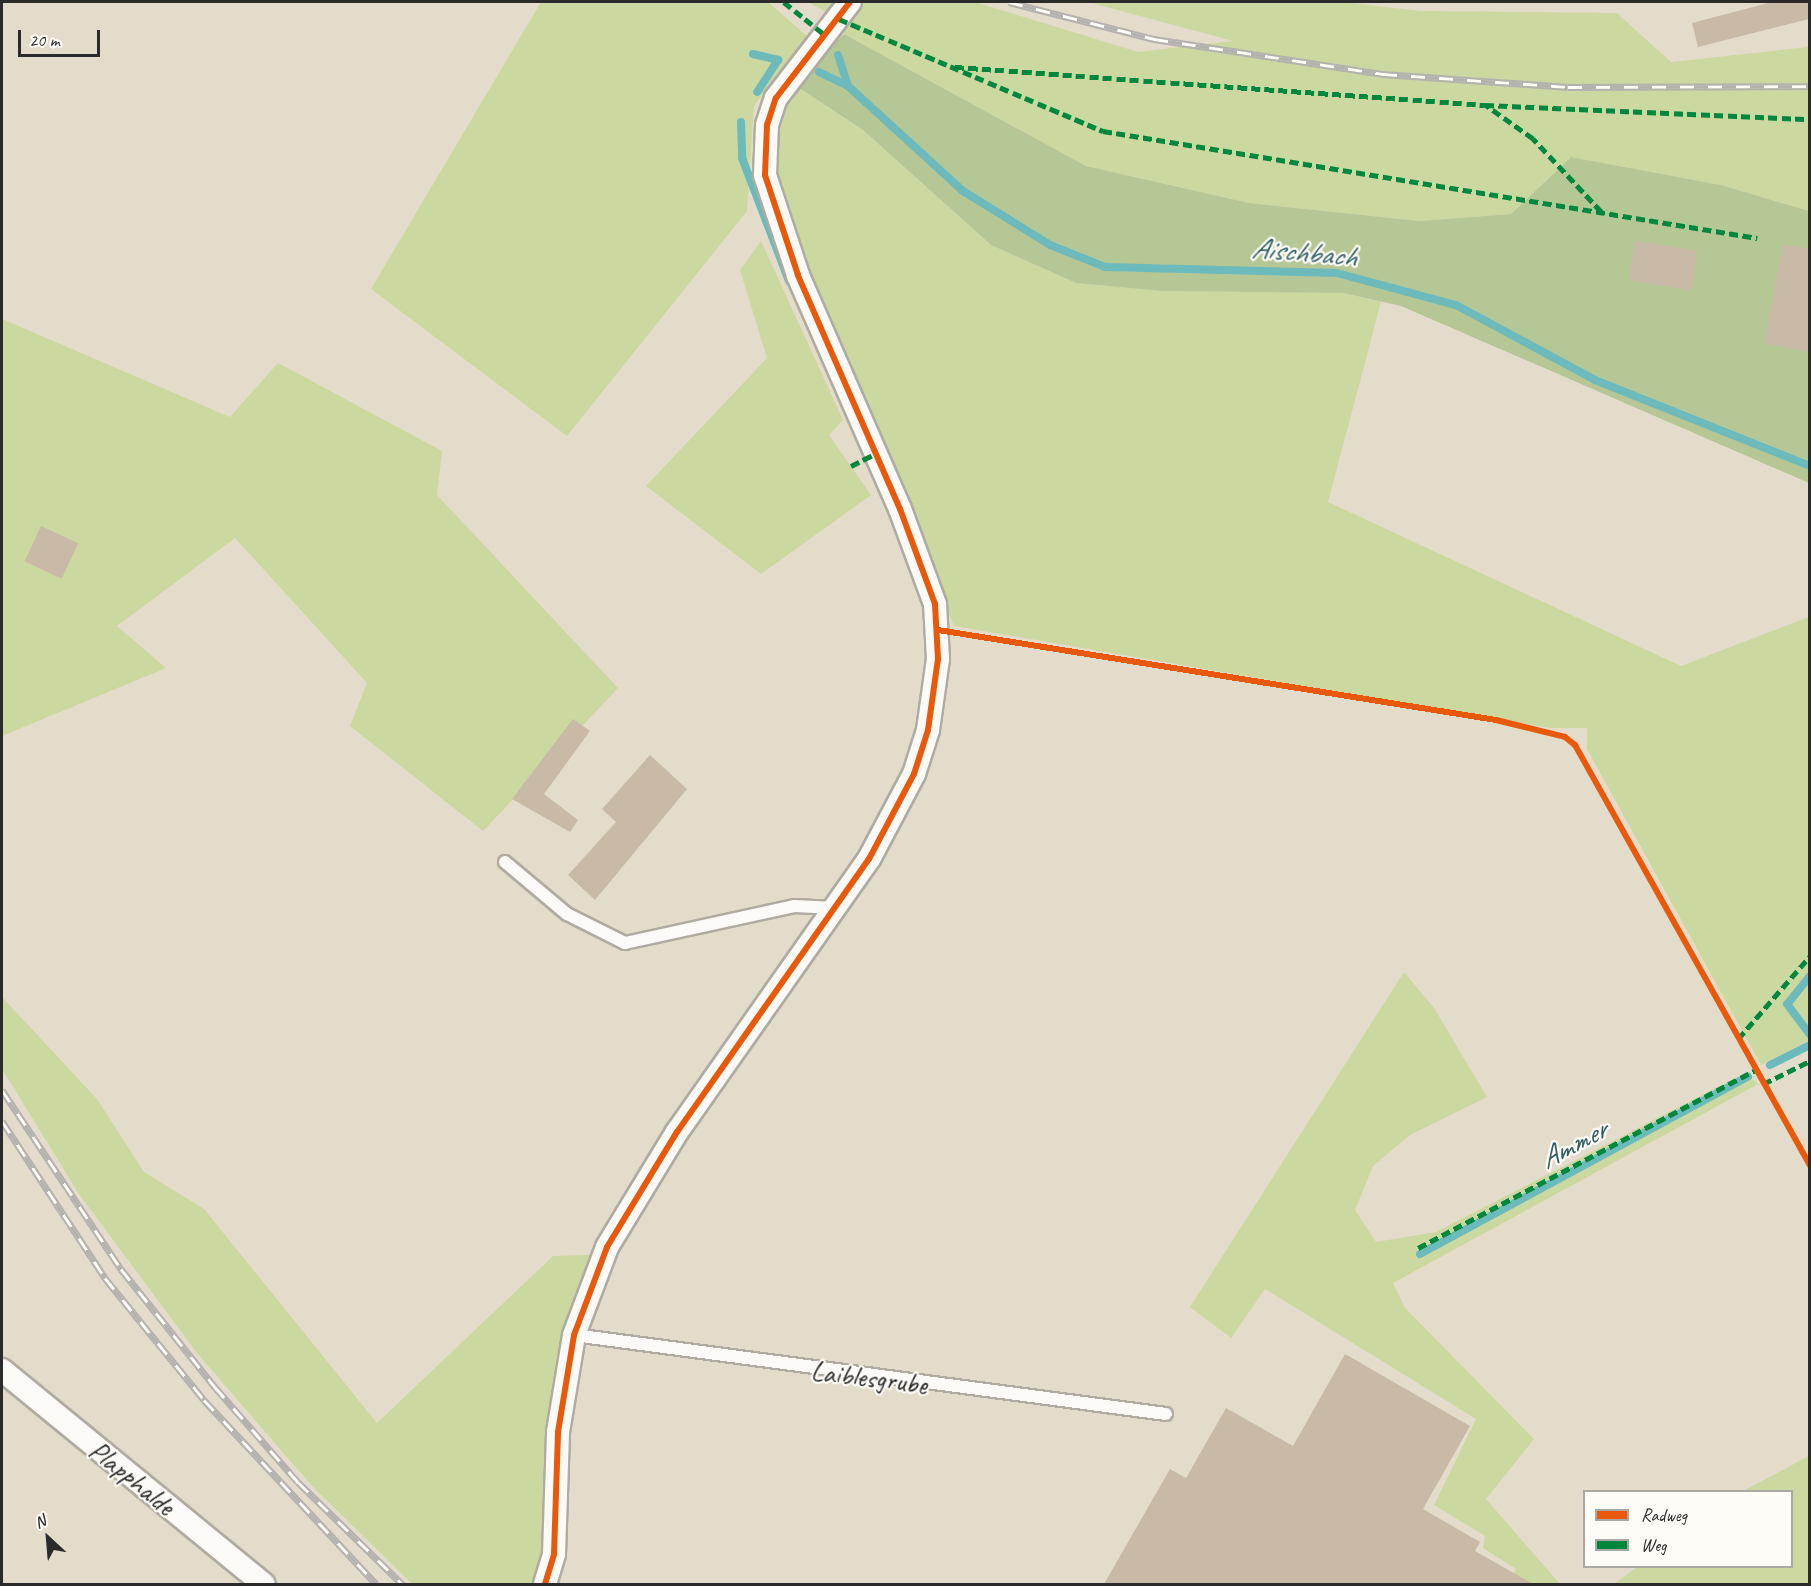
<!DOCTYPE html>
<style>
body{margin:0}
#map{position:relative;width:1811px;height:1586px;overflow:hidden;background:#e4dcca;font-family:Caveat,sans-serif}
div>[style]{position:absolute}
.green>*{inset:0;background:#cbd8a0}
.forest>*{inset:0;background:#b6c796}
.stream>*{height:8px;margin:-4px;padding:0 4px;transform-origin:4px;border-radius:4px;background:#6dbabc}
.building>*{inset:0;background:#c9baa7;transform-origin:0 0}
.roads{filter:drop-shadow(2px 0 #b0aba0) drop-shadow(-2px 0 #b0aba0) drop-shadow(0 2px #b0aba0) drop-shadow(0 -2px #b0aba0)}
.service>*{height:12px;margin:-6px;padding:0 6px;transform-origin:6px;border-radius:6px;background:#fbfaf7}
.minor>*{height:22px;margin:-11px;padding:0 11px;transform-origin:11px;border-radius:11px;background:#fbfaf7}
.rail>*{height:7px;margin-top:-3.5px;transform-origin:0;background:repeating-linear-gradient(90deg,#fdfcf7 0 14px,#b3b2af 0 28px);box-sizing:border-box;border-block:2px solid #b3b2af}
.quiet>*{height:4.5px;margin-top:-2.25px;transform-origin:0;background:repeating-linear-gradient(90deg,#00873e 0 9px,transparent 0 13.5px)}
.cycleway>*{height:6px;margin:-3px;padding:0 3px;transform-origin:3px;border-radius:3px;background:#e8590c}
span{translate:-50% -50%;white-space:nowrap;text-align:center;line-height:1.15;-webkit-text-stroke:4.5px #fdfcf7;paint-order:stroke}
.street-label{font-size:28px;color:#2b2b2b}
.water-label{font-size:30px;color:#315e63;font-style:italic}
.frame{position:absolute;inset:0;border:3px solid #2b2b2b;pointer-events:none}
.legend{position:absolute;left:1583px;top:1490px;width:210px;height:78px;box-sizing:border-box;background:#fdfcf7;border:2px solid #a9a8a5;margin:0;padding:8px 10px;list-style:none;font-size:18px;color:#2b2b2b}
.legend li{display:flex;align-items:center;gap:12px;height:30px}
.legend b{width:30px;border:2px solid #a9a8a5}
.north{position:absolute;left:18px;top:1508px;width:60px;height:60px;-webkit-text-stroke:4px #fdfcf7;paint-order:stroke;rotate:334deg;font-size:16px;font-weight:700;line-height:24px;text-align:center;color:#2b2b2b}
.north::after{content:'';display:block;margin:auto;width:21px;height:27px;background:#2b2b2b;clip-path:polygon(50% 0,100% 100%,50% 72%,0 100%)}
.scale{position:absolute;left:18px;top:30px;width:82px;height:27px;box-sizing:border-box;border:3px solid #2b2b2b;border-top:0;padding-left:8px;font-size:18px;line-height:21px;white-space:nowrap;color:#2b2b2b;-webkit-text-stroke:4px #fdfcf7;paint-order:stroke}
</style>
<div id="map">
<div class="green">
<div style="clip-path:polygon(541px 2px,768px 2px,807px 36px,754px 106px,747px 211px,567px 436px,371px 289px)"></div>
<div style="clip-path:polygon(808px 2px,975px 2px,1138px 52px,1233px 41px,1088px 2px,1342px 2px,1421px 11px,1617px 13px,1671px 62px,1809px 47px,1809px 211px,1721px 185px,1571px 157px,1511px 214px,1419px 221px,1249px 203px,1086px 166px,844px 34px,839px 19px)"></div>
<div style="clip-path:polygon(793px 84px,863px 130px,991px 245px,1076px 283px,1161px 291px,1343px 293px,1381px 302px,1328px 502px,1681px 666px,1809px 617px,1809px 1040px,1761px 1065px,1587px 749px,1587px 728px,1550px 728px,954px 626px,786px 224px,773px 156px)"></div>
<div style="clip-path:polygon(761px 241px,843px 420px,829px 435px,871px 495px,761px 574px,646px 486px,767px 358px,740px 270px)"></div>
<div style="clip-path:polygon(2px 319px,230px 417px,278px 363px,442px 451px,437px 495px,618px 688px,483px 831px,350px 726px,367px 683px,235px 538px,117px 626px,166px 668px,2px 736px)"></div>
<div style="clip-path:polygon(1404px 972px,1434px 1008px,1487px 1097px,1410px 1135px,1373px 1166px,1355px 1210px,1376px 1242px,1436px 1232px,1745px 1073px,1758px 1084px,1393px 1283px,1405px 1308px,1534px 1439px,1486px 1499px,1560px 1584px,1507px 1584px,1516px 1569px,1483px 1548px,1485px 1536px,1434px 1505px,1476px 1419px,1265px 1289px,1231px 1338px,1190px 1307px)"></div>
<div style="clip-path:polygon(2px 997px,97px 1099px,144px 1172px,204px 1209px,377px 1423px,553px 1256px,591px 1255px,562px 1333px,548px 1430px,542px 1549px,532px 1584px,412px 1584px,311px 1485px,197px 1353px,79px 1194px,2px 1069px)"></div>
<div style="clip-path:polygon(1809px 1456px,1809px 1584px,1614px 1584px,1637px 1567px,1792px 1566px,1792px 1492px,1743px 1491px)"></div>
</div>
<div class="forest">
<div style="clip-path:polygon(844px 34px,1086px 166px,1249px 203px,1419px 221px,1511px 214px,1571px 157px,1721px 185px,1809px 211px,1809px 483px,1401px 306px,1343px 293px,1161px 291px,1076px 283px,991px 245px,863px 130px,793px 84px)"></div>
</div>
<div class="stream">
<div style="left:753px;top:54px;width:26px;rotate:13deg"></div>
<div style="left:778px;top:60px;width:38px;rotate:123deg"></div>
<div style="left:838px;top:55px;width:33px;rotate:72deg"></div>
<div style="left:819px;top:72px;width:32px;rotate:26deg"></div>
<div style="left:848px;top:86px;width:156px;rotate:42.4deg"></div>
<div style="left:963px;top:191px;width:102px;rotate:31.8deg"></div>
<div style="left:1050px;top:245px;width:59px;rotate:21.8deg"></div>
<div style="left:1105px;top:267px;width:232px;rotate:1.5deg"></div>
<div style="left:1337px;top:273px;width:123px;rotate:15.1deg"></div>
<div style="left:1456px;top:305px;width:158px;rotate:28.3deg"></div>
<div style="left:1595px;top:380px;width:232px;rotate:21.8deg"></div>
<div style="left:741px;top:122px;width:36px;rotate:88deg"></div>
<div style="left:742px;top:158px;width:132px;rotate:69.1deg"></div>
<div style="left:1810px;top:976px;width:36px;rotate:129deg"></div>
<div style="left:1787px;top:1004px;width:39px;rotate:53deg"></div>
<div style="left:1770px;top:1065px;width:45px;rotate:-26.6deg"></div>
<div style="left:1420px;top:1254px;width:373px;rotate:-28.4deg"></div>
</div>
<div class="building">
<div style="clip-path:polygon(1772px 2px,1809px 2px,1809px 19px,1698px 47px,1692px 23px)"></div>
<div style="left:1635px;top:241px;width:63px;height:40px;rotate:9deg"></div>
<div style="clip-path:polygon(1783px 244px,1809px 249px,1809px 352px,1764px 343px)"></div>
<div style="left:41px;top:526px;width:41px;height:39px;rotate:25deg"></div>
<div style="clip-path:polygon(573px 719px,590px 731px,544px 794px,578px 820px,570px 832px,512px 799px)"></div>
<div style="clip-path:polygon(650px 755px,687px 789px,595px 900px,568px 875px,616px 822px,602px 809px)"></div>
<div style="clip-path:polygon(1345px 1354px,1470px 1426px,1423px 1509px,1480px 1542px,1475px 1551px,1533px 1584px,1104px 1584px,1170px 1469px,1186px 1478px,1226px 1408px,1293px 1446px)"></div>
</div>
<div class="roads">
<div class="service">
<div style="left:505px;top:862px;width:81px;rotate:40deg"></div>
<div style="left:567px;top:914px;width:65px;rotate:26.6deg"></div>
<div style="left:625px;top:943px;width:173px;rotate:-12.3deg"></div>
<div style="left:794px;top:906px;width:42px;rotate:2.7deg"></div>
<div style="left:574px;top:1335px;width:597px;rotate:7.6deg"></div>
</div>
<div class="minor">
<div style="left:2px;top:1370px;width:338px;rotate:39.3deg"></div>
<div style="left:545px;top:1584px;width:31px;rotate:-73deg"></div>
<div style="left:554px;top:1554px;width:122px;rotate:-88.1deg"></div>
<div style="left:558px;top:1432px;width:98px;rotate:-80.6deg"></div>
<div style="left:574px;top:1335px;width:94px;rotate:-69.4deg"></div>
<div style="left:607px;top:1247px;width:135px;rotate:-58.7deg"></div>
<div style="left:677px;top:1132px;width:334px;rotate:-54.9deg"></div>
<div style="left:869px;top:859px;width:96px;rotate:-62.1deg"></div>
<div style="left:914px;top:774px;width:46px;rotate:-72.3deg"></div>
<div style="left:928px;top:730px;width:72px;rotate:-82deg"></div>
<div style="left:938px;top:659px;width:55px;rotate:-93.1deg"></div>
<div style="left:935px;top:604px;width:101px;rotate:-110.2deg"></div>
<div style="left:900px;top:509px;width:255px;rotate:-113.6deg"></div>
<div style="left:798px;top:275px;width:105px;rotate:-108.3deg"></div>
<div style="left:765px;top:175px;width:50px;rotate:-87.7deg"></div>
<div style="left:767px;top:125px;width:28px;rotate:-72deg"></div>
<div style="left:776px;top:98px;width:121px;rotate:-52.4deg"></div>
</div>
</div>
<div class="rail">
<div style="left:1009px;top:2px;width:150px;rotate:14.3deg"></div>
<div style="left:1154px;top:39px;width:232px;rotate:8.7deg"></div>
<div style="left:1383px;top:74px;width:185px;rotate:4deg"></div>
<div style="left:1568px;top:87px;width:242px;rotate:-0.2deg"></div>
<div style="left:2px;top:1090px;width:215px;rotate:56.4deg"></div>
<div style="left:121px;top:1269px;width:151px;rotate:51.5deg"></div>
<div style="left:215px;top:1387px;width:126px;rotate:48.9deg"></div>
<div style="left:298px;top:1482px;width:146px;rotate:44.4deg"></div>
<div style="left:2px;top:1121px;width:188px;rotate:56.7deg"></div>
<div style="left:105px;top:1278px;width:157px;rotate:50.9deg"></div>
<div style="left:204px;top:1400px;width:252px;rotate:46.9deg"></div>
</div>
<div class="quiet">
<div style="left:784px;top:2px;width:53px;rotate:38.8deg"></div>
<div style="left:839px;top:19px;width:287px;rotate:23deg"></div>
<div style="left:1103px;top:131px;width:663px;rotate:9.29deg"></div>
<div style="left:955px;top:67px;width:531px;rotate:4.1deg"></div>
<div style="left:1601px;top:212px;width:100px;rotate:-133deg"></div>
<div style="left:1533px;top:139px;width:59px;rotate:-144.7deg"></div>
<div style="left:1485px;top:105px;width:325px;rotate:2.5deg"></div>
<div style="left:851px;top:466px;width:27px;rotate:-27deg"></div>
<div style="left:1738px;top:1039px;width:110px;rotate:-49.1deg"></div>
<div style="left:1763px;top:1084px;width:52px;rotate:-26.1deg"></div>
<div style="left:1418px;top:1248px;width:381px;rotate:-27.8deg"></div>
</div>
<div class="cycleway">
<div style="left:938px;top:630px;width:565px;rotate:9.16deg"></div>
<div style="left:1496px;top:720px;width:71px;rotate:13.8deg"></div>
<div style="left:1565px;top:737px;width:13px;rotate:39deg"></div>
<div style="left:1575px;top:745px;width:482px;rotate:60.8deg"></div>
<div style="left:545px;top:1584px;width:31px;rotate:-73deg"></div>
<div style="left:554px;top:1554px;width:122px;rotate:-88.1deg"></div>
<div style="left:558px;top:1432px;width:98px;rotate:-80.6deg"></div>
<div style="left:574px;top:1335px;width:94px;rotate:-69.4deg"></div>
<div style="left:607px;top:1247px;width:135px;rotate:-58.7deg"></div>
<div style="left:677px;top:1132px;width:334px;rotate:-54.9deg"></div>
<div style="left:869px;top:859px;width:96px;rotate:-62.1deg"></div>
<div style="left:914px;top:774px;width:46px;rotate:-72.3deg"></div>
<div style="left:928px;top:730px;width:72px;rotate:-82deg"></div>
<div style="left:938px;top:659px;width:55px;rotate:-93.1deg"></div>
<div style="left:935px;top:604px;width:101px;rotate:-110.2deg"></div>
<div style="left:900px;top:509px;width:255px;rotate:-113.6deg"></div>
<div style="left:798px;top:275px;width:105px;rotate:-108.3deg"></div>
<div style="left:765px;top:175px;width:50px;rotate:-87.7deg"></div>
<div style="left:767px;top:125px;width:28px;rotate:-72deg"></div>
<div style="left:776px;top:98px;width:121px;rotate:-52.4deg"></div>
</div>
<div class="street-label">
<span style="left:869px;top:1378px;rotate:7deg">Laiblesgrube</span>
<span style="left:132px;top:1478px;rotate:39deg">Plapphalde</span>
</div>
<div class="water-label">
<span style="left:1304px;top:252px;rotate:5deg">Aischbach</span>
<span style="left:1573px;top:1144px;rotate:-28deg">Ammer</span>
</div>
<div class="frame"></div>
<ul class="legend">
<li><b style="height:8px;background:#e8590c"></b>Radweg</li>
<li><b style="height:8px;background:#00873e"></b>Weg</li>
</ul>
<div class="north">N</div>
<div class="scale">20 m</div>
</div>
